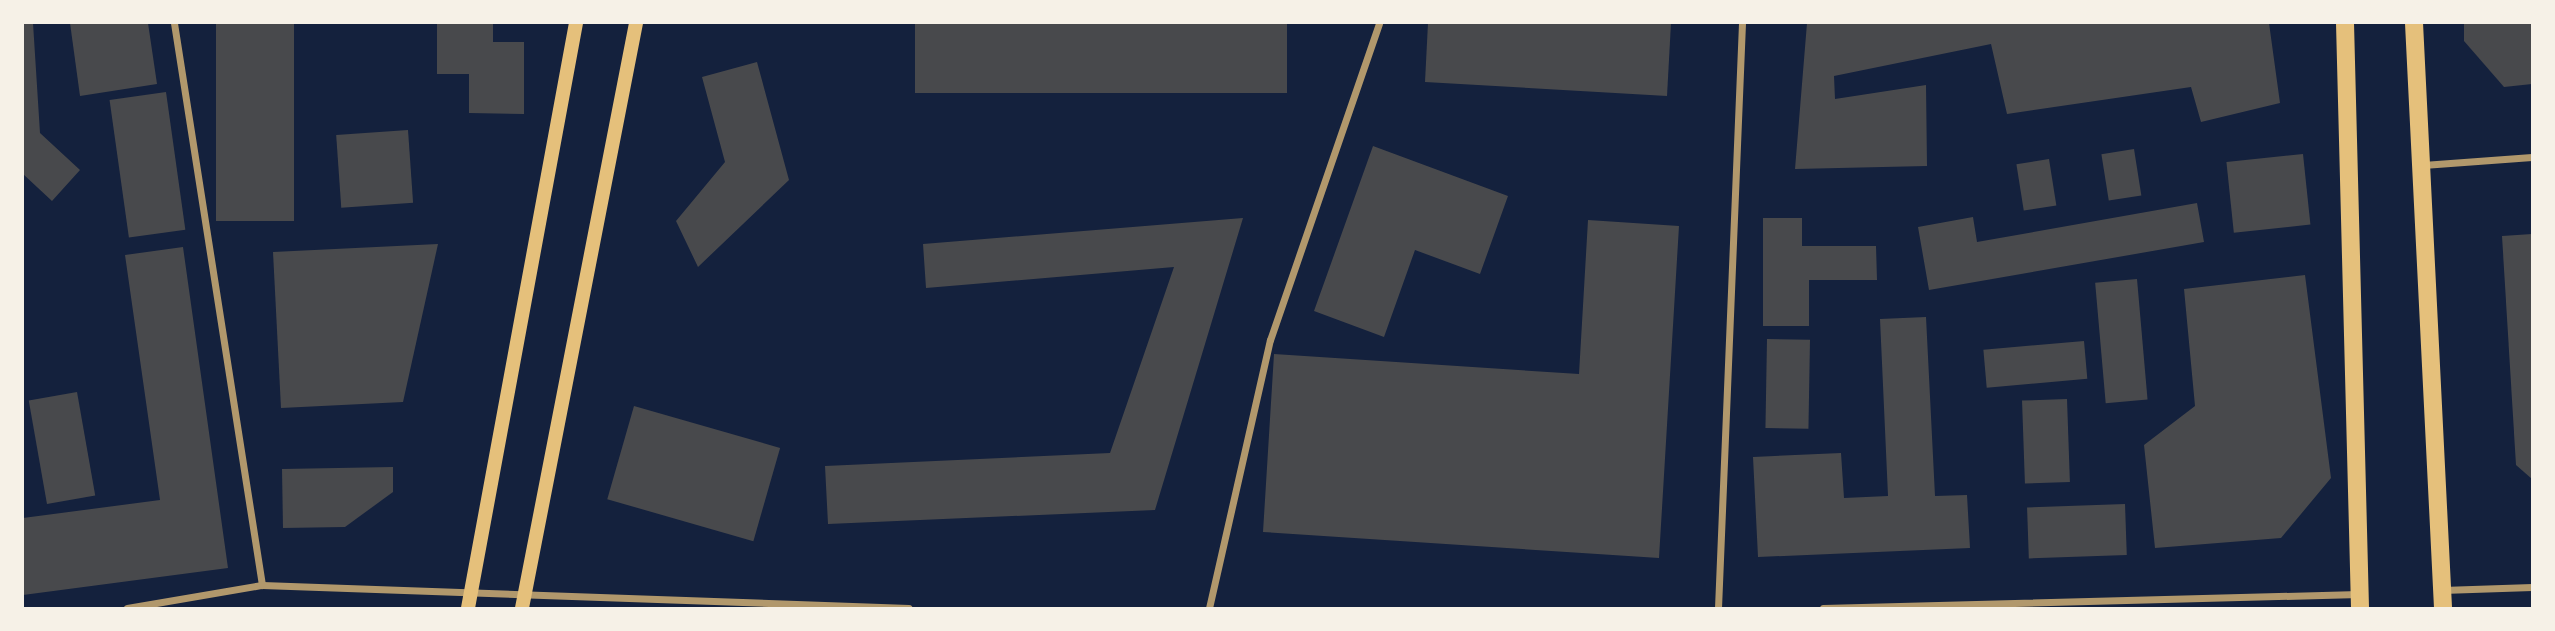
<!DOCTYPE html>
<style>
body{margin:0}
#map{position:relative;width:2555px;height:631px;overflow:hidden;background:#14213d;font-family:"Source Serif 4",serif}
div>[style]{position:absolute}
.building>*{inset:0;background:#48494c;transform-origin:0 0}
.minor>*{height:7px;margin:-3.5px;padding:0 3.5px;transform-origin:3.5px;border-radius:3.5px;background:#b1986c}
.secondary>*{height:14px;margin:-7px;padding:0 7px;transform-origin:7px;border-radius:7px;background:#e5c07b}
.primary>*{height:18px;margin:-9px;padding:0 9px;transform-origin:9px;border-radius:9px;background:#e5c07b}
span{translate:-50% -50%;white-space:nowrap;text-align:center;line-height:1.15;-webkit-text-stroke:7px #f6f1e7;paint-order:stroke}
.frame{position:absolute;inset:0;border:24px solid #f6f1e7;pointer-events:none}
</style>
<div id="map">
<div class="building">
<div style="clip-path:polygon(23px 23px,33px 23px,40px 133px,80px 170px,52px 201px,23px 174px)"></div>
<div style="clip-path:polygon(70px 23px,148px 23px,157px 84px,80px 96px)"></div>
<div style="left:216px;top:23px;width:78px;height:198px"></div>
<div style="clip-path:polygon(437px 23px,493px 23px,493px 42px,524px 42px,524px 114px,469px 113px,469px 74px,437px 74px)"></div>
<div style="left:915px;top:23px;width:372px;height:70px"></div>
<div style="clip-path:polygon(1428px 23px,1671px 23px,1667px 96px,1425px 82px)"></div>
<div style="clip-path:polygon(1807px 23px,2269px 23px,2280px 103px,2201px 122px,2191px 87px,2007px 114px,1991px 44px,1834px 76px,1835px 99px,1926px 85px,1927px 166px,1795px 169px)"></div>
<div style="clip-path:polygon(2464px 23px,2532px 23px,2532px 84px,2504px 87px,2464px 41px)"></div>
<div style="clip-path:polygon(757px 62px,789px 180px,698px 267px,676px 221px,725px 162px,702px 77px)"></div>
<div style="left:166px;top:92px;width:139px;height:57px;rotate:82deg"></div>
<div style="left:408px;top:130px;width:73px;height:72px;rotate:86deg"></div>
<div style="clip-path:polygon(1373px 146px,1508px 196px,1480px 274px,1415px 250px,1384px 337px,1314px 311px)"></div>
<div style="left:2134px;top:149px;width:47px;height:33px;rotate:81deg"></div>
<div style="left:2303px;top:154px;width:71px;height:77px;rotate:84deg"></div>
<div style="left:2049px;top:159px;width:47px;height:33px;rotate:81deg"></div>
<div style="clip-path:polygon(2197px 203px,2204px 242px,1929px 290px,1918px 227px,1973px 217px,1977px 242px)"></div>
<div style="clip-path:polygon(1243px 218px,1155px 510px,828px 524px,825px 466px,1110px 453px,1174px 267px,926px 288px,923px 244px)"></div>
<div style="clip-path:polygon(1763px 218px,1802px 218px,1802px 246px,1876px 246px,1877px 280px,1809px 280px,1809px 326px,1763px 326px)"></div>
<div style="clip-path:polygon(1588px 220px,1679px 226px,1659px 558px,1263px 532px,1274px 354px,1579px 374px)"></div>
<div style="clip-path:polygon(2532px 234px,2532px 479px,2516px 465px,2502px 236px)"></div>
<div style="clip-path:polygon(438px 244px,403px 402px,281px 408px,273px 252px)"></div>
<div style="clip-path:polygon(183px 247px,228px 568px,23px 595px,23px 518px,160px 500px,125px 255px)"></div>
<div style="clip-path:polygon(2305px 275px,2331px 478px,2281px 538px,2155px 548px,2144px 445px,2195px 406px,2184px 289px)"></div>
<div style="left:2137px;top:279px;width:121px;height:42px;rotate:85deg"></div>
<div style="clip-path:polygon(1926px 317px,1935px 496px,1967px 495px,1970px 548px,1758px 557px,1753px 457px,1841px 453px,1844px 498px,1888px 496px,1880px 319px)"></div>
<div style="left:1767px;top:339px;width:43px;height:89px;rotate:1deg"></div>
<div style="left:2084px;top:341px;width:38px;height:101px;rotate:85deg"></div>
<div style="left:77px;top:392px;width:105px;height:49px;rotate:80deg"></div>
<div style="left:2067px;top:399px;width:83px;height:45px;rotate:88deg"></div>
<div style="left:634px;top:406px;width:152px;height:97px;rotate:16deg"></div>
<div style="clip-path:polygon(393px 467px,393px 492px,345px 527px,283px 528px,282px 469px)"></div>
<div style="left:2125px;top:504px;width:51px;height:98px;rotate:88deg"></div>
</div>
<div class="minor">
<div style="left:174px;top:23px;width:569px;rotate:81.1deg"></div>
<div style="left:2423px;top:165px;width:109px;rotate:-4.2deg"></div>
<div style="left:2442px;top:590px;width:90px;rotate:-1.9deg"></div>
<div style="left:127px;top:608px;width:137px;rotate:-9.7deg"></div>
<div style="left:262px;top:585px;width:647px;rotate:2.04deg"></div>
<div style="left:1209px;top:608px;width:275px;rotate:-77.2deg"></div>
<div style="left:1270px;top:340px;width:335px;rotate:-71deg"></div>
<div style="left:1718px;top:608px;width:585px;rotate:-87.65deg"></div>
<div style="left:1823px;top:608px;width:536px;rotate:-1.5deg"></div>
</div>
<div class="secondary">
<div style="left:468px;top:608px;width:595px;rotate:-79.54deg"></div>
<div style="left:522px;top:608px;width:596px;rotate:-78.97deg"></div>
</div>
<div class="primary">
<div style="left:2345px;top:23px;width:585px;rotate:88.53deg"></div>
<div style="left:2414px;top:23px;width:586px;rotate:87.16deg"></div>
</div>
<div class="frame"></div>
</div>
